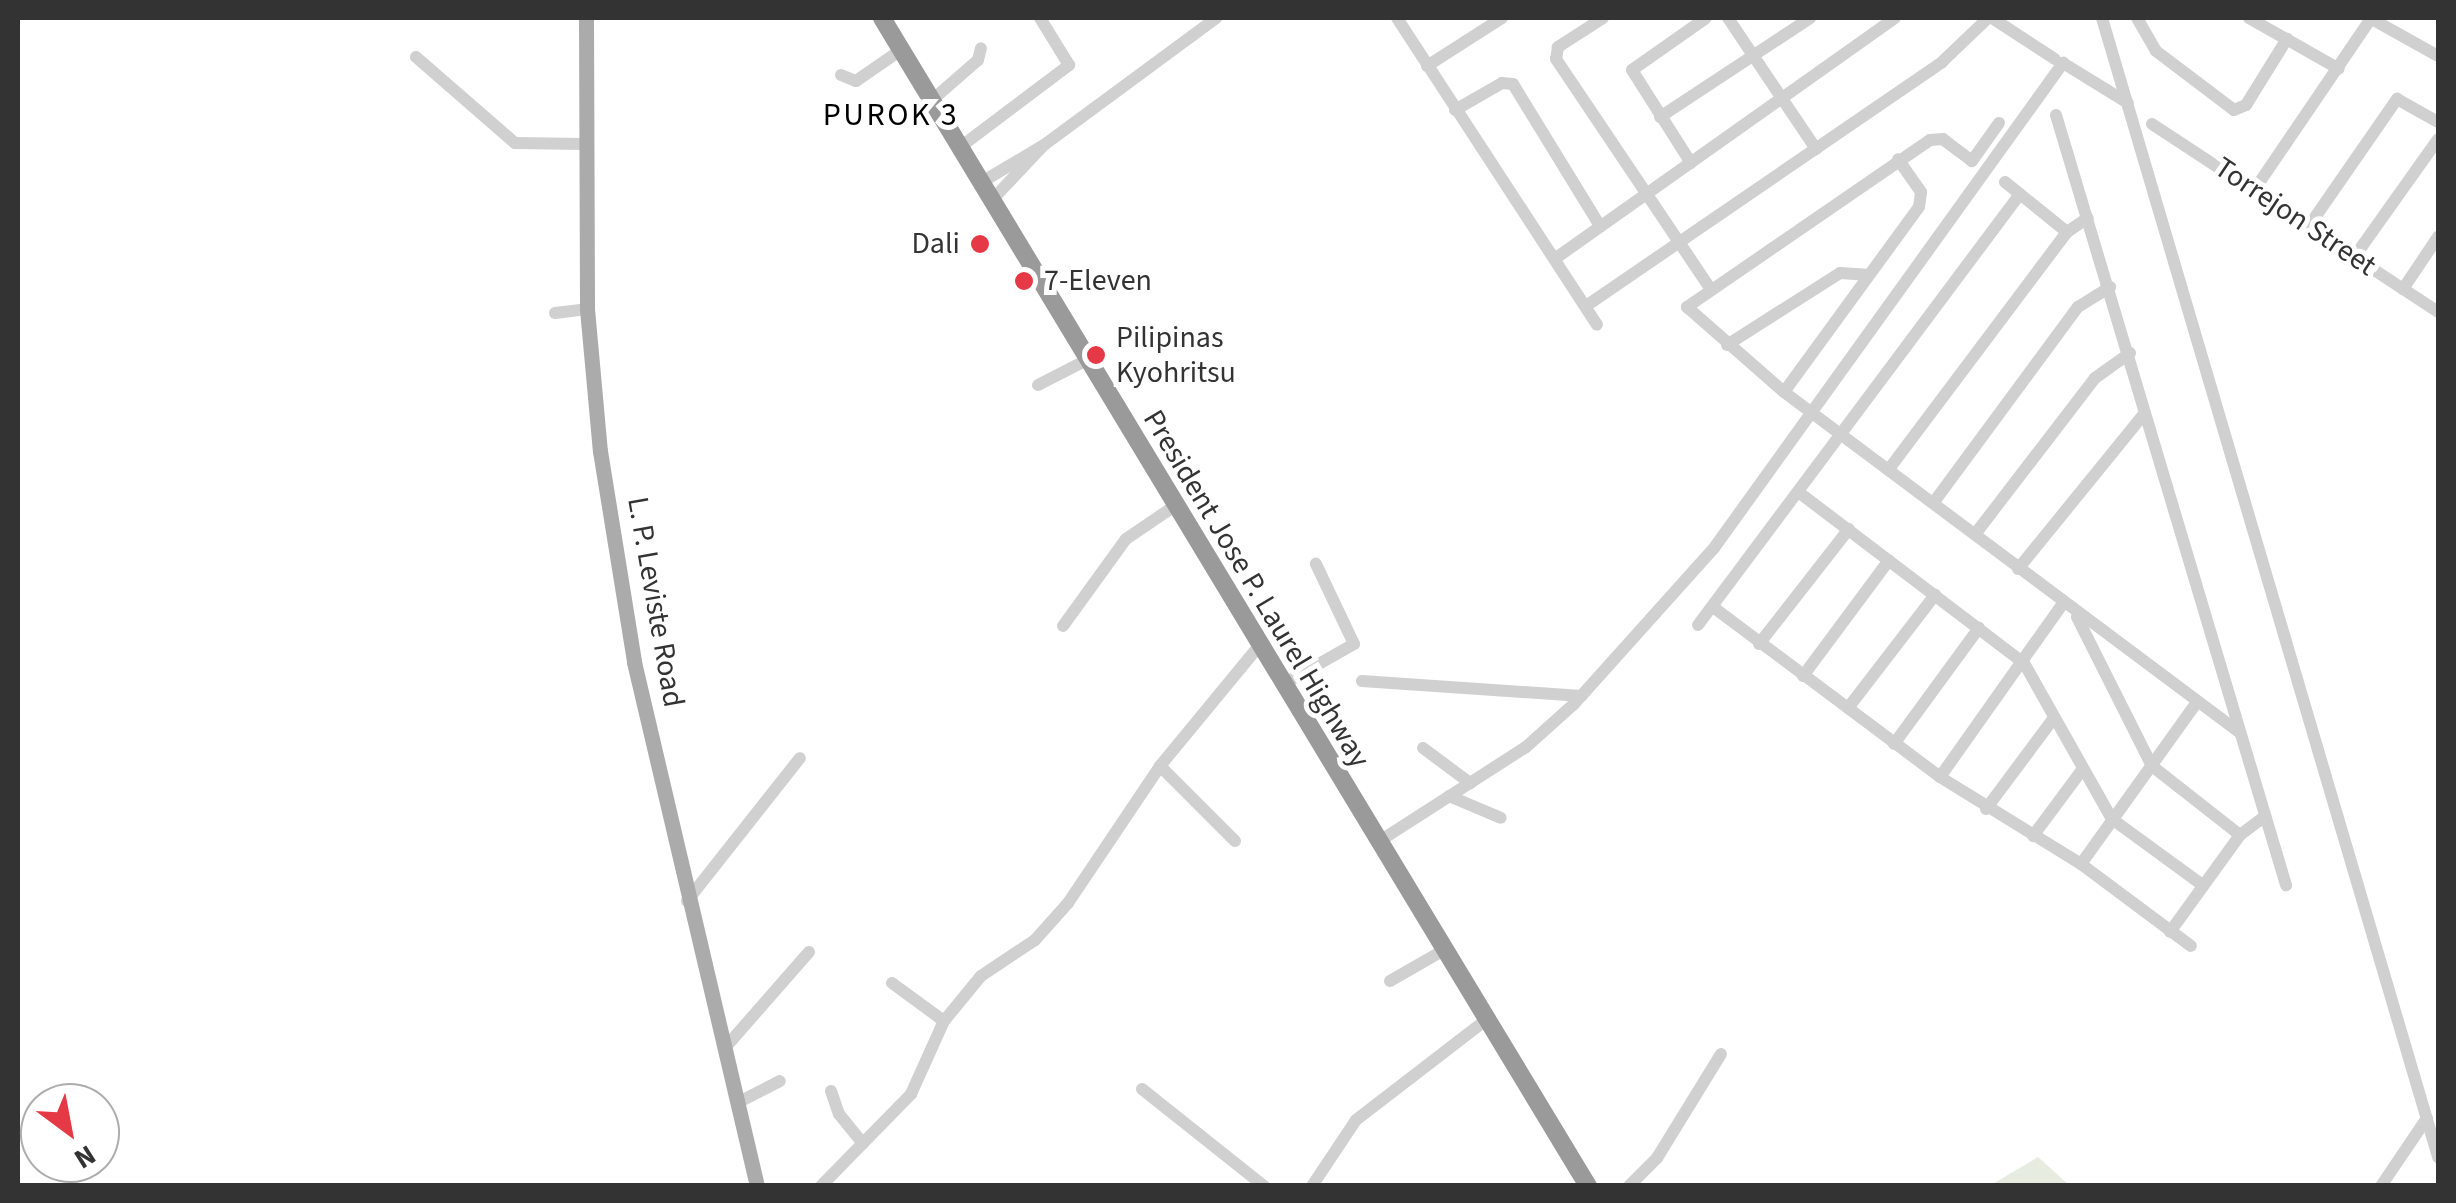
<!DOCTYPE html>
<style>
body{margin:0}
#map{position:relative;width:2456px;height:1203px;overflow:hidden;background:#fff;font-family:"Source Sans 3",sans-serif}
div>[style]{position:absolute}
.green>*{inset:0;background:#e6ecdf}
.minor>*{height:12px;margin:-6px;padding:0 6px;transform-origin:6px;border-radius:6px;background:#d0d0d0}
.major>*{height:15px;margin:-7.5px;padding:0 7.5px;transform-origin:7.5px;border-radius:7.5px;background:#ababab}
.highway>*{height:18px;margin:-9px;padding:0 9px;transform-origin:9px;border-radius:9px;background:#9a9a9a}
.dots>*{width:28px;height:28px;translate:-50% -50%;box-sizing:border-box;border:5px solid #fff;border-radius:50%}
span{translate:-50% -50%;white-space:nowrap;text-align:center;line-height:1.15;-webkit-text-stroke:10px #fff;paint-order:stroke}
.street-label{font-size:30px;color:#333}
.poi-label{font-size:30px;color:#333}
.right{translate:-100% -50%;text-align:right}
.left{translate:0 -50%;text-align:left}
.neighbourhood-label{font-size:32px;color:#000;letter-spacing:2.5px}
.frame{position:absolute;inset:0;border:20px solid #333;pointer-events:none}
.north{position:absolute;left:20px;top:1083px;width:100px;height:100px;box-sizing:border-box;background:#fff;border:2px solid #adadad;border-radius:50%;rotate:148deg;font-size:28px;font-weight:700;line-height:40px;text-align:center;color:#333}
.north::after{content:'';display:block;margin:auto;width:35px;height:45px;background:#e63946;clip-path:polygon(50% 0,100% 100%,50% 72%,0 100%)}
</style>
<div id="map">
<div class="green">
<div style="clip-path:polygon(2038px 1157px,2069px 1185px,1991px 1185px)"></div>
</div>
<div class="minor">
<div style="left:1397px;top:18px;width:366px;rotate:56.9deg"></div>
<div style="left:1603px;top:18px;width:54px;rotate:147.2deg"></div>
<div style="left:1558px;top:47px;width:12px;rotate:99deg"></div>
<div style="left:1556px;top:59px;width:275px;rotate:56.1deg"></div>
<div style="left:1728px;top:18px;width:158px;rotate:56.1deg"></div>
<div style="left:1992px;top:18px;width:75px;rotate:33.1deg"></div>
<div style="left:2102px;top:18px;width:1188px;rotate:73.56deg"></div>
<div style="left:2137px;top:18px;width:38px;rotate:60deg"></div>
<div style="left:2156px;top:51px;width:98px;rotate:37.1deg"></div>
<div style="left:2234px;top:110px;width:13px;rotate:-23deg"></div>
<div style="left:2246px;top:105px;width:78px;rotate:-58.2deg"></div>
<div style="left:2249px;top:18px;width:103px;rotate:29.5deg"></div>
<div style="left:2370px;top:18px;width:78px;rotate:29.2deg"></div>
<div style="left:416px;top:57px;width:131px;rotate:41deg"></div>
<div style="left:515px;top:143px;width:69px;rotate:0.8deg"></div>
<div style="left:1427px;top:66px;width:89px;rotate:-32.6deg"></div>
<div style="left:841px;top:75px;width:16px;rotate:22deg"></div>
<div style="left:856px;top:81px;width:55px;rotate:-34.6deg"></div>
<div style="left:931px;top:101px;width:62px;rotate:-41.1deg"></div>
<div style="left:978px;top:60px;width:12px;rotate:-76deg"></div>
<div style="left:1455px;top:110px;width:54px;rotate:-29.9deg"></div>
<div style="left:1502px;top:83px;width:11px;rotate:5deg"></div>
<div style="left:1513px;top:84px;width:167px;rotate:58.5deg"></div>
<div style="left:2056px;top:115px;width:804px;rotate:73.37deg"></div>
<div style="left:1660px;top:117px;width:180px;rotate:-33.4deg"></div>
<div style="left:1999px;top:123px;width:47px;rotate:125.4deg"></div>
<div style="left:1972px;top:161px;width:36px;rotate:-143deg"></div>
<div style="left:1943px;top:139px;width:13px;rotate:176deg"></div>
<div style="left:1930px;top:140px;width:295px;rotate:145.5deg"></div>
<div style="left:1687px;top:307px;width:129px;rotate:41.2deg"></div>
<div style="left:1784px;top:392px;width:568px;rotate:36.77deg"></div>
<div style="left:2152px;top:124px;width:342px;rotate:33.3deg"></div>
<div style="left:959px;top:148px;width:138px;rotate:-37deg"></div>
<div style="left:1069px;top:65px;width:55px;rotate:-121.7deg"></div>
<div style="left:1691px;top:163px;width:110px;rotate:-122.4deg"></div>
<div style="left:1632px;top:70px;width:90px;rotate:-35.1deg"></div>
<div style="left:2005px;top:182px;width:80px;rotate:38.9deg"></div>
<div style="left:980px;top:183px;width:74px;rotate:-30.7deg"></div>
<div style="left:1044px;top:145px;width:214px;rotate:-36.4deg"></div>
<div style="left:2255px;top:189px;width:207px;rotate:-55.8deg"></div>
<div style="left:991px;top:201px;width:74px;rotate:-46.6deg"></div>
<div style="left:2309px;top:226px;width:155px;rotate:-55.3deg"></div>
<div style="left:2397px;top:99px;width:47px;rotate:29.3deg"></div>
<div style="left:2355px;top:256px;width:143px;rotate:-54.6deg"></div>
<div style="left:1556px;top:258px;width:415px;rotate:-35.3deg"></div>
<div style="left:2403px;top:289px;width:63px;rotate:-56.1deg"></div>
<div style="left:1586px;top:306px;width:432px;rotate:-34.4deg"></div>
<div style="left:1942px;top:62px;width:64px;rotate:-43.7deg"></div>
<div style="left:555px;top:313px;width:32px;rotate:-7deg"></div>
<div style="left:1727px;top:345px;width:134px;rotate:-32.5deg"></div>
<div style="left:1840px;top:273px;width:26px;rotate:4deg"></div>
<div style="left:1038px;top:385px;width:53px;rotate:-27.1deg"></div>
<div style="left:1784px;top:392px;width:229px;rotate:-53.9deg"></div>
<div style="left:1919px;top:207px;width:15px;rotate:-82deg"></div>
<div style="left:1921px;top:192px;width:40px;rotate:-124.9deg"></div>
<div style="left:1889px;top:469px;width:296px;rotate:-53.1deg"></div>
<div style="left:2067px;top:232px;width:25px;rotate:-34deg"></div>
<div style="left:1801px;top:494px;width:280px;rotate:37.2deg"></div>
<div style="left:2024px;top:663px;width:179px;rotate:60.6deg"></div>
<div style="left:2112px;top:819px;width:110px;rotate:36.1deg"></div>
<div style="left:1934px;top:502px;width:242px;rotate:-53.6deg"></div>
<div style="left:2078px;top:307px;width:38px;rotate:-32deg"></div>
<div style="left:1976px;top:533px;width:195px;rotate:-52.5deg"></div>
<div style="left:2095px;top:378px;width:43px;rotate:-35.5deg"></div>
<div style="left:2018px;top:569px;width:201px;rotate:-50.9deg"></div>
<div style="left:1713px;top:607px;width:284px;rotate:36.8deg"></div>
<div style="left:1940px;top:777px;width:166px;rotate:31.7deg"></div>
<div style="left:2081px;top:864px;width:137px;rotate:36.7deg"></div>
<div style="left:2077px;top:617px;width:167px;rotate:63.3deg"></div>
<div style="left:2152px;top:766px;width:112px;rotate:38.1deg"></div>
<div style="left:1698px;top:625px;width:538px;rotate:-53.24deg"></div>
<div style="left:1063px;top:626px;width:107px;rotate:-54.1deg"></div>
<div style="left:1126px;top:539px;width:57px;rotate:-34.2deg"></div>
<div style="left:1759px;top:644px;width:146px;rotate:-52deg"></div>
<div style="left:1803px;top:676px;width:144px;rotate:-53.4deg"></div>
<div style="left:1362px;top:681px;width:220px;rotate:3.9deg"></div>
<div style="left:1282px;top:685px;width:83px;rotate:-29.7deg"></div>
<div style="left:1354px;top:644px;width:89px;rotate:-115.4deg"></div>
<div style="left:1848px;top:708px;width:143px;rotate:-52.4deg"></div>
<div style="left:1894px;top:744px;width:144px;rotate:-53.8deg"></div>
<div style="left:1423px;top:748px;width:59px;rotate:36.7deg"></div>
<div style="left:1940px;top:777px;width:213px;rotate:-54.7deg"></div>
<div style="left:1449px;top:796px;width:56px;rotate:22.9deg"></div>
<div style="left:1986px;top:809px;width:112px;rotate:-53.3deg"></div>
<div style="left:2033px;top:836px;width:82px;rotate:-53.4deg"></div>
<div style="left:1235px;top:841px;width:106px;rotate:-135deg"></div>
<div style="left:1160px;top:766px;width:156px;rotate:-50.5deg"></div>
<div style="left:1378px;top:842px;width:176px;rotate:-32.7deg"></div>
<div style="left:1526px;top:747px;width:64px;rotate:-41.9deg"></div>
<div style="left:1574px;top:704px;width:210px;rotate:-48.1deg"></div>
<div style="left:1714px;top:548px;width:598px;rotate:-54.26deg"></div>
<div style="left:2063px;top:63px;width:76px;rotate:31.6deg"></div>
<div style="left:2081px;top:864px;width:199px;rotate:-54.4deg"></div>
<div style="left:687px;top:901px;width:182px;rotate:-51.7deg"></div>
<div style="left:2170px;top:932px;width:120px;rotate:-54.2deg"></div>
<div style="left:2240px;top:835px;width:30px;rotate:-37deg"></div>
<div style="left:1390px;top:981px;width:62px;rotate:-29.9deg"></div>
<div style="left:892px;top:983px;width:64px;rotate:36.2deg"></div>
<div style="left:944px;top:1021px;width:58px;rotate:-50.6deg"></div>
<div style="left:981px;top:976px;width:65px;rotate:-33.7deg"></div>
<div style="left:1035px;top:940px;width:50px;rotate:-48.3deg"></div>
<div style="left:1068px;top:903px;width:165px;rotate:-56.1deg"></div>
<div style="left:724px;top:1049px;width:129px;rotate:-48.8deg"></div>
<div style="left:1142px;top:1089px;width:156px;rotate:38.5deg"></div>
<div style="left:831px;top:1091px;width:24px;rotate:71deg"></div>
<div style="left:839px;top:1114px;width:38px;rotate:51deg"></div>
<div style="left:737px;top:1103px;width:48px;rotate:-27.1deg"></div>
<div style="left:821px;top:1186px;width:129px;rotate:-45.6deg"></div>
<div style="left:911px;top:1094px;width:80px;rotate:-65.7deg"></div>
<div style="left:1312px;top:1186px;width:79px;rotate:-56.3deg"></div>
<div style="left:1356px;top:1120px;width:164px;rotate:-37.6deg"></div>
<div style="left:1629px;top:1186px;width:40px;rotate:-45deg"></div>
<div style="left:1657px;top:1158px;width:122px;rotate:-58.4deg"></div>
<div style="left:2381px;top:1186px;width:82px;rotate:-55.9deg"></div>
</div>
<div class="major">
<div style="left:586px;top:18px;width:291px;rotate:89.8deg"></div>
<div style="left:587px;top:309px;width:143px;rotate:84.8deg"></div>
<div style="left:600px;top:451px;width:214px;rotate:80.8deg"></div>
<div style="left:634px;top:662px;width:538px;rotate:76.79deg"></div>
</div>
<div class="highway">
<div style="left:882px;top:18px;width:1365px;rotate:58.85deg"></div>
</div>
<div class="dots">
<div style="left:980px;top:244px;background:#e63946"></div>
<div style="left:1024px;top:281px;background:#e63946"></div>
<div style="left:1096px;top:355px;background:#e63946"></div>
</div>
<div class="street-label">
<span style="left:2295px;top:217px;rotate:34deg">Torrejon Street</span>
<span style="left:1256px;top:589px;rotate:59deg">President Jose P. Laurel Highway</span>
<span style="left:655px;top:602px;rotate:80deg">L. P. Leviste Road</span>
</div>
<div class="poi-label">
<span class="right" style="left:960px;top:244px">Dali</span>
<span class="left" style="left:1044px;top:281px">7-Eleven</span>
<span class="left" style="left:1116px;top:355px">Pilipinas<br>Kyohritsu</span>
</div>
<div class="neighbourhood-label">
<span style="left:891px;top:115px">PUROK 3</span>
</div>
<div class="frame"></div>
<div class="north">N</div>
</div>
